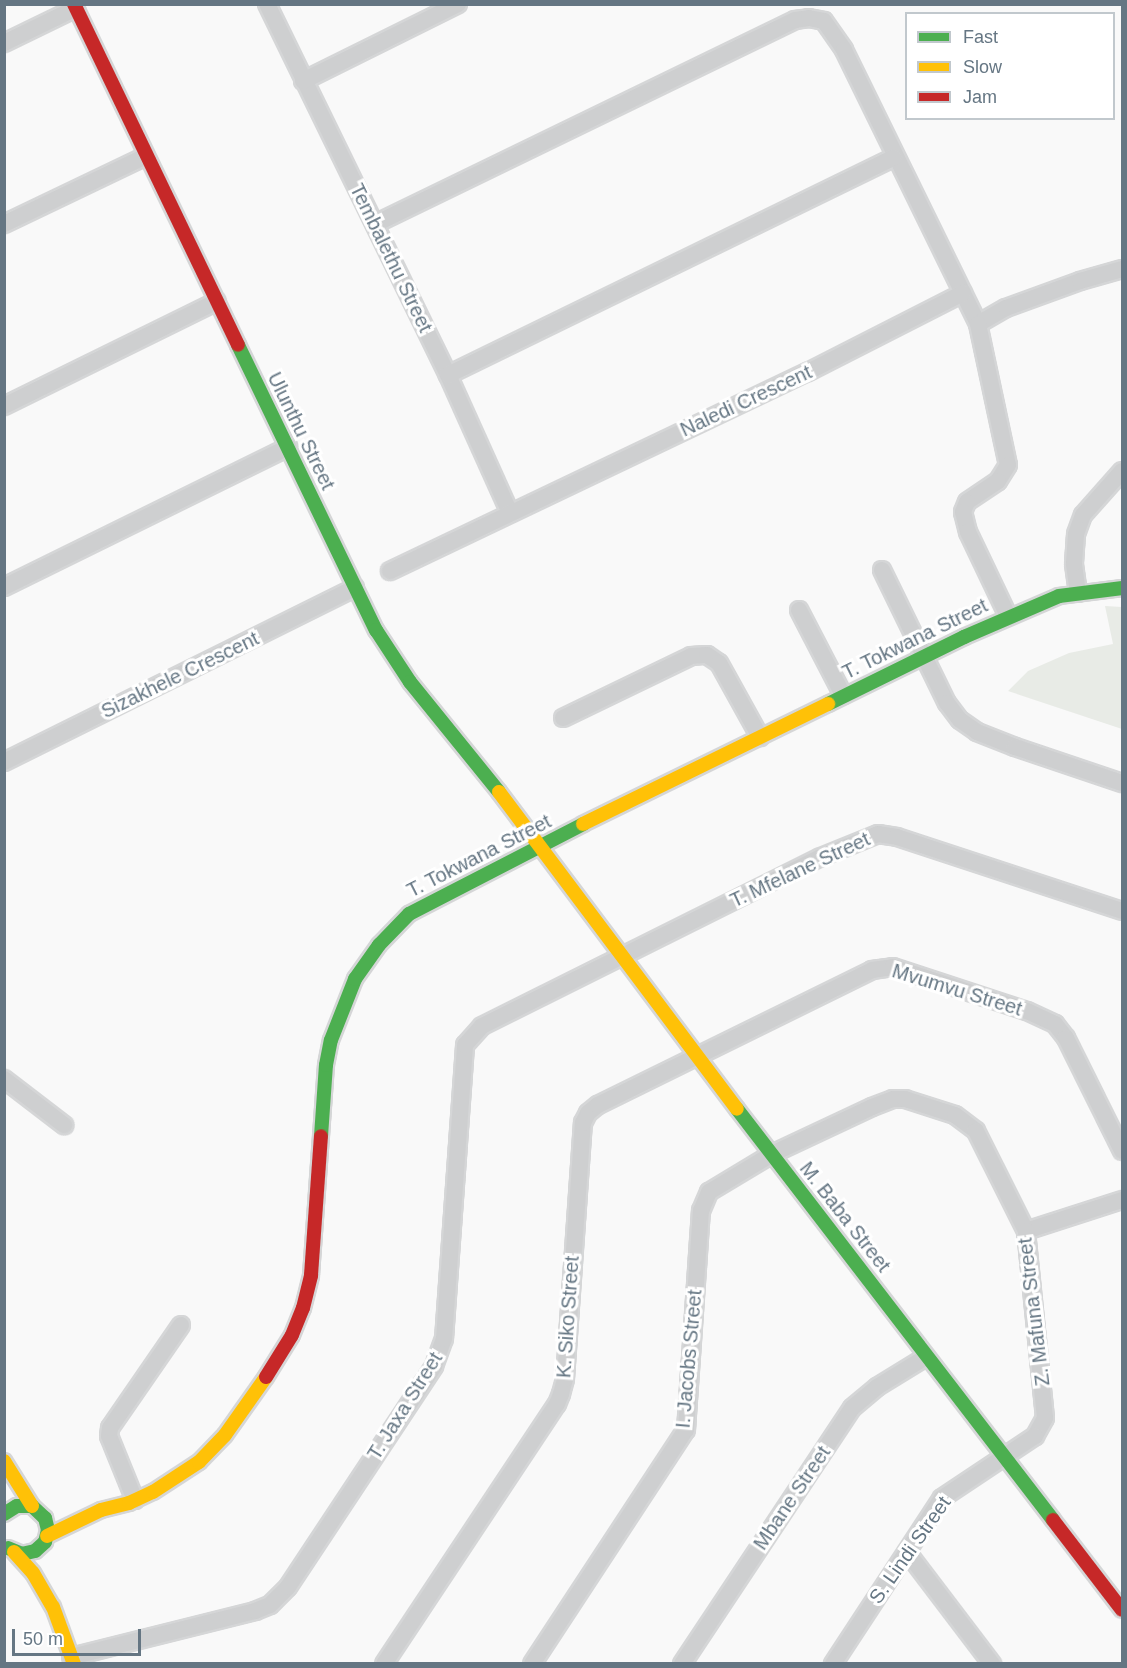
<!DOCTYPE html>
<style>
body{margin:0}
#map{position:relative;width:1127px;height:1668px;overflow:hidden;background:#f9f9f9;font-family:Helvetica,sans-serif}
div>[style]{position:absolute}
.green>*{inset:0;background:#e8ebe6}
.roads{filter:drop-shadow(2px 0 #d5d6d7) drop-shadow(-2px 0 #d5d6d7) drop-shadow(0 2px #d5d6d7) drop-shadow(0 -2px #d5d6d7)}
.street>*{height:16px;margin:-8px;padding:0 8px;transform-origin:8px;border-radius:8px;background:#cecfd0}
.fast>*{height:14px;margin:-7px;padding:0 7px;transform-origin:7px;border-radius:7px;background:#4caf50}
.slow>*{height:14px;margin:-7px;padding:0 7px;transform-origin:7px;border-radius:7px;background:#ffc107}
.jam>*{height:14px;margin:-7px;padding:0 7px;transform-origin:7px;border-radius:7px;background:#c62828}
span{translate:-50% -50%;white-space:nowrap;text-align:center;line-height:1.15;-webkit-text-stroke:6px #fff;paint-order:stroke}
.street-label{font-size:20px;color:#657683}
.frame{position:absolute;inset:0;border:6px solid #657683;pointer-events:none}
.legend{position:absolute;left:905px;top:12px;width:210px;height:108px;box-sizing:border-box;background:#fff;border:2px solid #c1c8cd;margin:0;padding:8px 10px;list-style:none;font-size:18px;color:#657683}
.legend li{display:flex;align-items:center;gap:12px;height:30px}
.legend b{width:30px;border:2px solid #c1c8cd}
.scale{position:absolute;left:12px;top:1629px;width:129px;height:27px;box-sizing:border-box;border:3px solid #657683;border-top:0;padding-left:8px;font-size:18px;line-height:21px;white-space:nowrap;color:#657683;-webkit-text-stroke:4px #fff;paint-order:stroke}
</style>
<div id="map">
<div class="green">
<div style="clip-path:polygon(1105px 606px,1122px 607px,1122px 729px,1008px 691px,1028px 671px,1069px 653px,1113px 644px)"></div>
</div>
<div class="roads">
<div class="street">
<div style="left:267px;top:4px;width:413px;rotate:64deg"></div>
<div style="left:448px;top:375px;width:151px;rotate:65.8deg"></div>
<div style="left:4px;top:43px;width:80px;rotate:-25.9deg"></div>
<div style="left:303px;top:81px;width:173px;rotate:-26.4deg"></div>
<div style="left:4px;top:224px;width:157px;rotate:-25.6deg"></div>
<div style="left:375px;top:224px;width:467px;rotate:-25.9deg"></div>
<div style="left:795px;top:20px;width:14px;rotate:-8deg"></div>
<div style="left:809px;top:18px;width:15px;rotate:11deg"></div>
<div style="left:824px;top:21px;width:35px;rotate:55deg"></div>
<div style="left:844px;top:50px;width:305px;rotate:63.9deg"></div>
<div style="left:978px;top:324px;width:32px;rotate:-30deg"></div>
<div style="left:1006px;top:308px;width:79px;rotate:-20deg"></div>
<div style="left:1080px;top:281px;width:44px;rotate:-15.9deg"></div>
<div style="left:978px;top:324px;width:144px;rotate:78deg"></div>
<div style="left:1008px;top:465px;width:19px;rotate:122deg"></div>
<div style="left:998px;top:481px;width:37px;rotate:146deg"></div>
<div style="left:967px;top:502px;width:11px;rotate:112deg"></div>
<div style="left:963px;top:512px;width:21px;rotate:76deg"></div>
<div style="left:968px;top:532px;width:93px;rotate:64.5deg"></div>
<div style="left:448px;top:375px;width:496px;rotate:-26deg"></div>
<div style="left:4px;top:406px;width:237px;rotate:-26.2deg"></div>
<div style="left:882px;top:570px;width:148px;rotate:64deg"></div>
<div style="left:947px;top:703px;width:21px;rotate:53deg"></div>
<div style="left:960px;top:720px;width:21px;rotate:35deg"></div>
<div style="left:977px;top:732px;width:41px;rotate:21.5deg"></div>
<div style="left:1015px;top:747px;width:113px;rotate:18.6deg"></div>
<div style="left:390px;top:571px;width:463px;rotate:-25.5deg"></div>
<div style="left:808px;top:372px;width:174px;rotate:-27deg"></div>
<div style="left:4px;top:587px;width:317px;rotate:-26.2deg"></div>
<div style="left:1078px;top:593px;width:30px;rotate:-98deg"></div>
<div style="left:1074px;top:563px;width:29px;rotate:-86deg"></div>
<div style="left:1076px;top:534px;width:20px;rotate:-70deg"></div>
<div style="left:1083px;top:515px;width:59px;rotate:-48.4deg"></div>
<div style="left:799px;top:610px;width:96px;rotate:62.6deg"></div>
<div style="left:563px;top:718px;width:142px;rotate:-25.8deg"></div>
<div style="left:691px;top:656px;width:16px;rotate:-4deg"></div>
<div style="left:707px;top:655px;width:14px;rotate:34deg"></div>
<div style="left:719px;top:663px;width:85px;rotate:61deg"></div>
<div style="left:4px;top:762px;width:392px;rotate:-26.4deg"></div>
<div style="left:4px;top:1079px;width:76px;rotate:37.5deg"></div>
<div style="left:1026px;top:1231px;width:101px;rotate:-17.9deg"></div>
<div style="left:135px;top:1500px;width:69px;rotate:-112.1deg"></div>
<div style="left:109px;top:1436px;width:8px;rotate:-83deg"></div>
<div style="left:110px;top:1428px;width:125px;rotate:-55.4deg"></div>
<div style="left:907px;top:1552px;width:141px;rotate:52.8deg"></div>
<div style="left:71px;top:1657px;width:190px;rotate:-14deg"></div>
<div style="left:255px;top:1611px;width:16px;rotate:-22deg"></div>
<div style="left:270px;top:1605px;width:25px;rotate:-45deg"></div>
<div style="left:288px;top:1587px;width:265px;rotate:-56.5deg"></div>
<div style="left:434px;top:1366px;width:29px;rotate:-70deg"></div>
<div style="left:444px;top:1339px;width:295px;rotate:-85.9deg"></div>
<div style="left:465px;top:1045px;width:25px;rotate:-48deg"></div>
<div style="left:482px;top:1026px;width:377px;rotate:-26.5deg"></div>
<div style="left:819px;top:858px;width:64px;rotate:-22.1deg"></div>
<div style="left:878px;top:834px;width:19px;rotate:9deg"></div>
<div style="left:897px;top:837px;width:237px;rotate:18.2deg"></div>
<div style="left:384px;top:1664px;width:312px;rotate:-56.4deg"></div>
<div style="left:557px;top:1404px;width:11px;rotate:-68deg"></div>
<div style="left:561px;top:1394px;width:16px;rotate:-75deg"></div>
<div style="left:565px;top:1379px;width:257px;rotate:-86deg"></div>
<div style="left:583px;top:1123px;width:11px;rotate:-63deg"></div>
<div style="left:588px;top:1113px;width:13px;rotate:-39deg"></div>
<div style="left:598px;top:1105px;width:305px;rotate:-26.2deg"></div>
<div style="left:872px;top:970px;width:21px;rotate:-8deg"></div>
<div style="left:893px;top:967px;width:141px;rotate:18.2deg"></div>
<div style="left:1027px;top:1011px;width:31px;rotate:25deg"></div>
<div style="left:1055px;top:1024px;width:18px;rotate:52deg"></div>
<div style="left:1066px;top:1038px;width:126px;rotate:63.6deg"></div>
<div style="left:532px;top:1664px;width:280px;rotate:-56.7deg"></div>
<div style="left:686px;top:1430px;width:220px;rotate:-86.1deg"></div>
<div style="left:701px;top:1211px;width:21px;rotate:-67deg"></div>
<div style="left:709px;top:1192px;width:74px;rotate:-31.1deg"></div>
<div style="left:772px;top:1154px;width:110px;rotate:-25.2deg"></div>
<div style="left:872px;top:1107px;width:22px;rotate:-21deg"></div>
<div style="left:893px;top:1099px;width:12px"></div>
<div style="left:905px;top:1099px;width:52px;rotate:17.7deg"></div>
<div style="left:955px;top:1115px;width:26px;rotate:37deg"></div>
<div style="left:976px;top:1131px;width:112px;rotate:63.4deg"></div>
<div style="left:1026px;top:1231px;width:188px;rotate:84.2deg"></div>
<div style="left:1045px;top:1418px;width:21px;rotate:119deg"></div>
<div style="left:1035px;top:1436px;width:112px;rotate:146.3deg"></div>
<div style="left:942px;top:1498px;width:199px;rotate:123.3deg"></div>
<div style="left:682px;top:1664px;width:307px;rotate:-56.4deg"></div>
<div style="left:852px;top:1408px;width:33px;rotate:-40deg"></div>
<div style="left:877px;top:1387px;width:57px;rotate:-31.5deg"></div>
</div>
<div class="fast">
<div style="left:238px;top:345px;width:317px;rotate:64.2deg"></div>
<div style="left:376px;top:630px;width:62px;rotate:56.8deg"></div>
<div style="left:410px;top:682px;width:141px;rotate:51deg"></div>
<div style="left:828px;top:704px;width:152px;rotate:-26.2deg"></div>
<div style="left:964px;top:637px;width:103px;rotate:-23.3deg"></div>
<div style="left:1059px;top:596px;width:64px;rotate:-7.2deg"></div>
<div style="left:737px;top:1109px;width:518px;rotate:52.44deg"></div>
<div style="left:321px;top:1136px;width:71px;rotate:-86deg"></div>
<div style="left:326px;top:1065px;width:25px;rotate:-79deg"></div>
<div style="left:331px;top:1040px;width:66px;rotate:-68.5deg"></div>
<div style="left:355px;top:979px;width:42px;rotate:-54.8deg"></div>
<div style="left:379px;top:945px;width:43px;rotate:-45.9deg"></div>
<div style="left:409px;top:914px;width:196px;rotate:-27.3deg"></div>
<div style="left:4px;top:1514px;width:15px;rotate:-32deg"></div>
<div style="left:17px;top:1506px;width:15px"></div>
<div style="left:32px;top:1506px;width:18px;rotate:43deg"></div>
<div style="left:45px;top:1518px;width:12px;rotate:76deg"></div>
<div style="left:48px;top:1530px;width:12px;rotate:104deg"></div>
<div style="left:45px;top:1542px;width:13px;rotate:138deg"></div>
<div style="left:35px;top:1551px;width:13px;rotate:167deg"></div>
<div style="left:22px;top:1554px;width:15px;rotate:-157deg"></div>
</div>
<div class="slow">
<div style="left:499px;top:792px;width:396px;rotate:53.1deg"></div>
<div style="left:583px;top:824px;width:273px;rotate:-26.1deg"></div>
<div style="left:4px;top:1461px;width:53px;rotate:58.1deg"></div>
<div style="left:47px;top:1536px;width:60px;rotate:-25.7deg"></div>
<div style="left:101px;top:1510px;width:29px;rotate:-14deg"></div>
<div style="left:129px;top:1503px;width:26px;rotate:-25deg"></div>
<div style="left:153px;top:1492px;width:55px;rotate:-33.1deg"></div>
<div style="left:199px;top:1462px;width:37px;rotate:-46deg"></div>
<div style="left:225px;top:1435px;width:71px;rotate:-54.7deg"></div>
<div style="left:14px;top:1552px;width:28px;rotate:48deg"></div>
<div style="left:33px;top:1573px;width:39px;rotate:60deg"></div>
<div style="left:53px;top:1607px;width:61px;rotate:69.8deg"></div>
</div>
<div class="jam">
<div style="left:74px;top:4px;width:378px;rotate:64.3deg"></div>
<div style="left:266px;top:1377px;width:49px;rotate:-58.2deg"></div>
<div style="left:292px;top:1335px;width:29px;rotate:-68deg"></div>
<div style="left:303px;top:1308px;width:34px;rotate:-76deg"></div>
<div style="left:311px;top:1275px;width:139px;rotate:-85.9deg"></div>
<div style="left:1053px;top:1520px;width:113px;rotate:52.5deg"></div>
</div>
</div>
<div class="street-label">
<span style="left:391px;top:258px;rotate:64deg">Tembalethu Street</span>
<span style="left:746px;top:401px;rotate:-25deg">Naledi Crescent</span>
<span style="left:301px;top:431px;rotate:64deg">Ulunthu Street</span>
<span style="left:915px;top:639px;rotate:-26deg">T. Tokwana Street</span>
<span style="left:180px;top:675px;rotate:-26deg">Sizakhele Crescent</span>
<span style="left:479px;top:856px;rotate:-27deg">T. Tokwana Street</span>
<span style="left:800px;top:870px;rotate:-25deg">T. Mfelane Street</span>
<span style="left:957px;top:990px;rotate:17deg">Mvumvu Street</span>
<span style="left:845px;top:1217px;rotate:52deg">M. Baba Street</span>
<span style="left:1034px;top:1312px;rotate:-97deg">Z. Mafuna Street</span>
<span style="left:568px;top:1317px;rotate:-86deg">K. Siko Street</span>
<span style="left:689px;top:1359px;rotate:-85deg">I. Jacobs Street</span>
<span style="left:405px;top:1406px;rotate:-58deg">T. Jaxa Street</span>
<span style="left:792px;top:1498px;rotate:-56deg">Mbane Street</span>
<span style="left:910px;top:1550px;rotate:-55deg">S. Lindi Street</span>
</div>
<div class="frame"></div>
<ul class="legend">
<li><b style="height:8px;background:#4caf50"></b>Fast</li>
<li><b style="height:8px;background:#ffc107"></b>Slow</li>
<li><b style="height:8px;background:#c62828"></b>Jam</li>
</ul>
<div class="scale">50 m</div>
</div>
